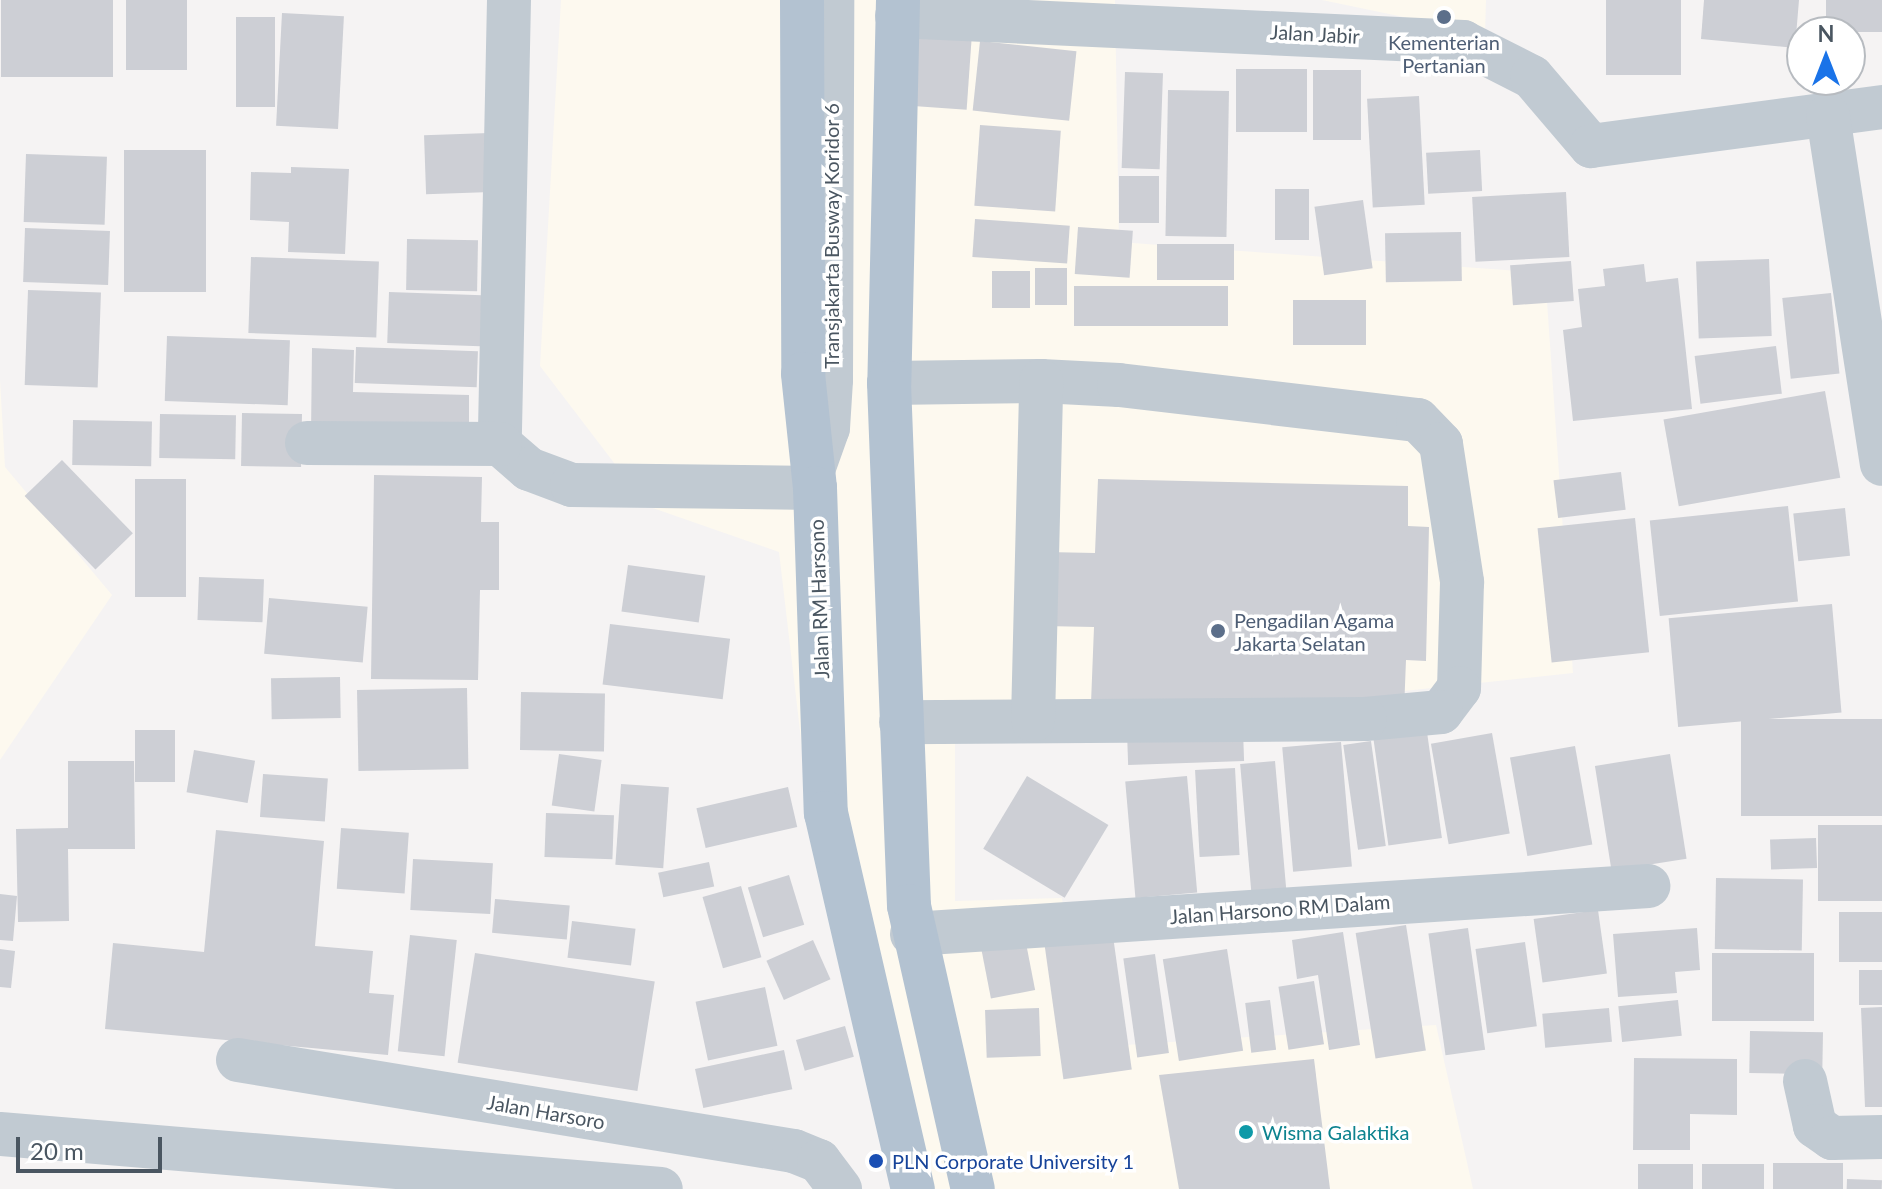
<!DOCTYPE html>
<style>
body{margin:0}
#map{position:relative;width:1882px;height:1189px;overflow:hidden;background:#f5f3f3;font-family:Lato,sans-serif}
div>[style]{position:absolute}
.commercial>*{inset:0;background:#fdf9ef}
.building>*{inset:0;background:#cdcfd5;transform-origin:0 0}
.minor>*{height:44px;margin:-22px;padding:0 22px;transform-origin:22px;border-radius:22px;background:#c1cad2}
.major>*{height:44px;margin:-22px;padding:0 22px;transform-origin:22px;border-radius:22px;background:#b3c2d1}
.dots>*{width:22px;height:22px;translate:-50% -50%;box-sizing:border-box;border:4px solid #fff;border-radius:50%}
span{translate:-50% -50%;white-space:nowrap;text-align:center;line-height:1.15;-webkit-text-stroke:7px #fff;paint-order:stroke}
.street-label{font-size:20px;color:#4a5661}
.service-label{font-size:20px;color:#4e5e75}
.left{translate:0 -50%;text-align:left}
.culture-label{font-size:20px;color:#0d838f}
.transit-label{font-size:20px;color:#164399}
.north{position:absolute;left:1786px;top:16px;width:80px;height:80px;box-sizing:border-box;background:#fff;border:2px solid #b7bbc0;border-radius:50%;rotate:0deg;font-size:22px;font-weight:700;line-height:32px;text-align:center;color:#4a5661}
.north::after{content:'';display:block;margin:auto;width:28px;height:36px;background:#1a73e8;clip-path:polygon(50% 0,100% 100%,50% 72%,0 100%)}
.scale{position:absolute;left:16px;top:1137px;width:146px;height:36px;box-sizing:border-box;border:4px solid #4a5661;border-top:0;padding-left:10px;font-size:24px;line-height:28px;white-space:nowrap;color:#4a5661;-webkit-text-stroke:6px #fff;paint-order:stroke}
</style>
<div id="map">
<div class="commercial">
<div style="clip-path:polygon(561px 0,1115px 0,1119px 242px,1545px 273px,1573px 673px,1114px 722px,955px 730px,955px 901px,1062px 898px,1079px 1048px,1436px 1025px,1473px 1189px,901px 1189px,816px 867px,779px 552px,647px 506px,540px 366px)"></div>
<div style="clip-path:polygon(1322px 0,1486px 0,1485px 34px)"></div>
<div style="clip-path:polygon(0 380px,5px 467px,112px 595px,0 760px)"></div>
</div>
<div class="building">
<div style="left:1px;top:0;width:112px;height:77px"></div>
<div style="left:126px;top:0;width:61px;height:70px"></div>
<div style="left:1606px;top:0;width:75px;height:75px"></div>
<div style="clip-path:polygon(1704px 0,1799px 0,1795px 48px,1701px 39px)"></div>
<div style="left:1826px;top:0;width:56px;height:32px"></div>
<div style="left:282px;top:13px;width:62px;height:113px;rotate:3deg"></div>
<div style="left:236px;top:17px;width:39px;height:90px"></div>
<div style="left:915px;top:31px;width:57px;height:75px;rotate:4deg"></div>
<div style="left:980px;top:41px;width:97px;height:70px;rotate:6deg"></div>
<div style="left:1236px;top:69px;width:71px;height:63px"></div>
<div style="left:1313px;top:70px;width:48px;height:70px"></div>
<div style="left:1125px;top:72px;width:38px;height:96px;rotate:2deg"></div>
<div style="left:1168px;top:90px;width:61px;height:146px;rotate:1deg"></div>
<div style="left:1419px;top:96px;width:109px;height:52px;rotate:87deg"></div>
<div style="left:980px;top:125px;width:81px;height:81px;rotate:4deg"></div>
<div style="left:489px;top:133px;width:59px;height:65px;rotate:88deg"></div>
<div style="left:124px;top:150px;width:82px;height:142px"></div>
<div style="left:1480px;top:150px;width:41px;height:54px;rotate:87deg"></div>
<div style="left:26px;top:154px;width:81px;height:68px;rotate:2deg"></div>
<div style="clip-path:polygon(291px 167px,349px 169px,345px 254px,288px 252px,289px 222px,250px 220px,251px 172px,291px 173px)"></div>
<div style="left:1119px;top:176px;width:40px;height:47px"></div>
<div style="left:1275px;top:189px;width:34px;height:51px"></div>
<div style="left:1566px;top:192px;width:65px;height:94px;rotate:87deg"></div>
<div style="left:1363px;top:200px;width:69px;height:49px;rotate:82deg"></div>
<div style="left:975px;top:219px;width:95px;height:38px;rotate:4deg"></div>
<div style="left:1078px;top:227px;width:55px;height:47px;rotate:4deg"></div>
<div style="left:25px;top:228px;width:85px;height:54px;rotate:2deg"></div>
<div style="left:1461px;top:232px;width:49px;height:76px;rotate:89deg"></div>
<div style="left:407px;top:239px;width:71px;height:51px;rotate:1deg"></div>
<div style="left:1157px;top:244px;width:77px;height:36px"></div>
<div style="left:251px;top:257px;width:128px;height:76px;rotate:2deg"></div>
<div style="left:1769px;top:259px;width:77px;height:73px;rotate:88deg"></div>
<div style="left:1571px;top:261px;width:40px;height:61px;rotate:86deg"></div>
<div style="clip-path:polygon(1644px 264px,1646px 282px,1678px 278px,1692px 409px,1573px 421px,1563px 330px,1582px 327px,1578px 289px,1605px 286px,1603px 269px)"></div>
<div style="left:1035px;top:268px;width:32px;height:37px"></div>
<div style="left:992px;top:271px;width:38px;height:37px"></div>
<div style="left:1074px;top:286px;width:154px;height:40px"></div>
<div style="left:28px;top:290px;width:73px;height:95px;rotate:2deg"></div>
<div style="left:389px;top:292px;width:100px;height:51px;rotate:2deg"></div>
<div style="left:1831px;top:293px;width:81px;height:49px;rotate:84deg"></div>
<div style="left:1293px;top:300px;width:73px;height:45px"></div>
<div style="left:167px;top:336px;width:123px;height:65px;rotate:2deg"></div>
<div style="left:1776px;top:346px;width:48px;height:82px;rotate:83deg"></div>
<div style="left:356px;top:347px;width:122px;height:36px;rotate:2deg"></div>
<div style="clip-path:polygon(312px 348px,354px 350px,353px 392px,469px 395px,469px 437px,311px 434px)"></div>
<div style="left:1825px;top:391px;width:88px;height:164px;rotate:80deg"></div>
<div style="left:242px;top:413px;width:60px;height:53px;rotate:1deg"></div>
<div style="left:160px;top:414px;width:76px;height:44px;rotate:1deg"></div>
<div style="left:73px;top:420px;width:79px;height:45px;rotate:1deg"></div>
<div style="left:62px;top:460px;width:102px;height:52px;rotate:46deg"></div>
<div style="left:1621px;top:472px;width:38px;height:68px;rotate:83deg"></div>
<div style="clip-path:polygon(374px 475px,482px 477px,481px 522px,499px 522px,499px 590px,480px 590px,478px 680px,371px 679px)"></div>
<div style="left:135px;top:479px;width:51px;height:118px"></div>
<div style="clip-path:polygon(1098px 479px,1408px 486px,1408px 526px,1429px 527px,1426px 661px,1406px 660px,1404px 711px,1091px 703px,1094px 627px,1044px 626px,1046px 552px,1095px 553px)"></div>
<div style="left:1788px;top:506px;width:96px;height:139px;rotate:84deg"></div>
<div style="left:1845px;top:508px;width:48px;height:52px;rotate:84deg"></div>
<div style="left:1635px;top:518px;width:135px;height:98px;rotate:84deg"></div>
<div style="left:628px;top:565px;width:78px;height:47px;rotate:8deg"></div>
<div style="left:199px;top:577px;width:65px;height:43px;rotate:2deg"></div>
<div style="left:269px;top:598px;width:99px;height:56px;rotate:5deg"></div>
<div style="left:1832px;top:604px;width:109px;height:164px;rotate:85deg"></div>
<div style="left:610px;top:624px;width:121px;height:61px;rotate:7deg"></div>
<div style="left:340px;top:677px;width:41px;height:69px;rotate:89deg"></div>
<div style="left:467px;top:688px;width:81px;height:110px;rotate:89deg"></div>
<div style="left:521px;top:692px;width:84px;height:58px;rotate:1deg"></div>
<div style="left:1882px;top:719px;width:97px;height:141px;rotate:90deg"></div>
<div style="left:135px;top:730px;width:40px;height:52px"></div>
<div style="left:1243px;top:730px;width:31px;height:116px;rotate:88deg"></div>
<div style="left:1427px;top:732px;width:107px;height:54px;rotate:82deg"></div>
<div style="left:1492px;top:733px;width:102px;height:62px;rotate:80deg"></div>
<div style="left:1371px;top:741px;width:106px;height:28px;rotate:82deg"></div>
<div style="left:1341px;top:742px;width:125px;height:59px;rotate:85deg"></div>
<div style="left:1575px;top:746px;width:100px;height:66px;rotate:80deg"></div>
<div style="left:194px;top:750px;width:62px;height:43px;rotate:10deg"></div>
<div style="left:559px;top:754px;width:43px;height:52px;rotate:8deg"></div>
<div style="left:1670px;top:754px;width:106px;height:76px;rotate:81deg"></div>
<div style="clip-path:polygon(68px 761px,134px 761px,135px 849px,68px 849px,69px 921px,18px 922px,16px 829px,68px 828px)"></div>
<div style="left:1275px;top:761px;width:129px;height:35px;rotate:85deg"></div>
<div style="left:1235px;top:768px;width:87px;height:40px;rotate:87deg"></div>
<div style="left:263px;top:774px;width:65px;height:43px;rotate:4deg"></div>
<div style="left:1027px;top:776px;width:95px;height:85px;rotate:31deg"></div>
<div style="left:1187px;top:776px;width:117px;height:62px;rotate:85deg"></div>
<div style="left:621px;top:784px;width:48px;height:81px;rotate:4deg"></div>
<div style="left:788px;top:787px;width:41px;height:94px;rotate:77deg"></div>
<div style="left:546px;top:813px;width:68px;height:44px;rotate:2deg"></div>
<div style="left:1882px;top:825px;width:76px;height:64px;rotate:90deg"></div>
<div style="left:341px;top:828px;width:68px;height:61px;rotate:4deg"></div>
<div style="clip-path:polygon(216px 830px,324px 841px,315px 946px,373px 951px,369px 993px,394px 995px,388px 1055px,105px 1029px,113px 943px,204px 952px)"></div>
<div style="left:1816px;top:838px;width:30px;height:46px;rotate:88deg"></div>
<div style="left:413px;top:859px;width:80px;height:51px;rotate:3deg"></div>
<div style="left:709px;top:862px;width:25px;height:52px;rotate:78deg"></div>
<div style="left:789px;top:875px;width:52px;height:43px;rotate:73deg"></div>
<div style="left:1716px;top:878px;width:87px;height:71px;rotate:1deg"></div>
<div style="left:741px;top:886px;width:74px;height:40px;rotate:74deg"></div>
<div style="clip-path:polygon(0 894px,17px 896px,13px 941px,0 940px)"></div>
<div style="left:495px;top:899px;width:75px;height:34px;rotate:5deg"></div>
<div style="left:1598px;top:910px;width:64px;height:65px;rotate:82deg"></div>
<div style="left:1882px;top:912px;width:50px;height:43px;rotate:90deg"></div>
<div style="left:572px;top:921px;width:64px;height:37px;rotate:7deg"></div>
<div style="left:1406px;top:925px;width:127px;height:51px;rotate:81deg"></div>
<div style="left:1468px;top:928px;width:123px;height:40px;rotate:82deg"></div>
<div style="clip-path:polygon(1697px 928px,1700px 970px,1675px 972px,1677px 993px,1618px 997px,1613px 934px)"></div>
<div style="left:1112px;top:929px;width:142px;height:69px;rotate:82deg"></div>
<div style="clip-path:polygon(1343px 932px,1360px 1045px,1329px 1050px,1318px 975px,1297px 979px,1292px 940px)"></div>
<div style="left:410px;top:935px;width:47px;height:117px;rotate:6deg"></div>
<div style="left:1025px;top:938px;width:53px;height:45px;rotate:79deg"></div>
<div style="left:813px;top:940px;width:43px;height:51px;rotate:66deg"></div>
<div style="left:1525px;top:942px;width:85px;height:50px;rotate:82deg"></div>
<div style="clip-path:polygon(0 949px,15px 951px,11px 988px,0 987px)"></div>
<div style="left:1227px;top:949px;width:103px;height:65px;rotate:81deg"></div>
<div style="left:475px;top:953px;width:182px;height:111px;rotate:9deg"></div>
<div style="left:1712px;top:953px;width:102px;height:68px"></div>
<div style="left:1155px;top:954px;width:100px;height:32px;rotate:82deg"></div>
<div style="left:1882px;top:970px;width:35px;height:23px;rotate:90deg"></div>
<div style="left:1314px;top:981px;width:64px;height:36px;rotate:81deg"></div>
<div style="left:765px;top:987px;width:60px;height:71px;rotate:78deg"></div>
<div style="left:1270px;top:1000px;width:50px;height:25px;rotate:83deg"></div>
<div style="left:1678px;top:1000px;width:36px;height:60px;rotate:84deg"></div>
<div style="clip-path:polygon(1882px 1007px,1882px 1107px,1865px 1107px,1861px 1008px)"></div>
<div style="left:1039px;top:1008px;width:48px;height:54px;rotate:88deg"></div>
<div style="left:1609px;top:1008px;width:34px;height:67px;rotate:85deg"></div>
<div style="left:845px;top:1026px;width:32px;height:51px;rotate:74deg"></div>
<div style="left:1750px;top:1031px;width:73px;height:42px;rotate:1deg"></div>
<div style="left:784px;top:1050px;width:40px;height:91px;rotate:78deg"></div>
<div style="clip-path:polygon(1634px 1058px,1737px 1059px,1737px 1115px,1690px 1114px,1690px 1150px,1633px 1150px)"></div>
<div style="clip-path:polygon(1314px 1059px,1330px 1189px,1179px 1189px,1159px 1075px)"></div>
<div style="left:1773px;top:1163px;width:70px;height:26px"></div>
<div style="left:1638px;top:1164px;width:55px;height:25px"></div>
<div style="left:1702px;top:1164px;width:62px;height:25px"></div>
<div style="left:1847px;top:1179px;width:35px;height:10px;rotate:2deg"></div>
</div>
<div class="minor">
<div style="left:509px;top:0;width:444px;rotate:91.2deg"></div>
<div style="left:500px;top:444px;width:38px;rotate:41deg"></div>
<div style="left:529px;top:469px;width:46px;rotate:20.4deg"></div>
<div style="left:572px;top:485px;width:243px;rotate:0.7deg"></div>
<div style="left:897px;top:16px;width:567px;rotate:2.63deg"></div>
<div style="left:1463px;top:42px;width:77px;rotate:26.9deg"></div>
<div style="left:1532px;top:77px;width:91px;rotate:49.5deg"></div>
<div style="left:1591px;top:146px;width:294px;rotate:-7.6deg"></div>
<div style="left:1828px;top:116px;width:352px;rotate:81.2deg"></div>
<div style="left:889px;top:383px;width:152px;rotate:-0.8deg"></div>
<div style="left:1041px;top:381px;width:78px;rotate:2.9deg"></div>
<div style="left:1119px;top:385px;width:301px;rotate:6.7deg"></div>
<div style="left:1418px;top:420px;width:33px;rotate:46deg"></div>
<div style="left:1441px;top:444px;width:140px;rotate:81.3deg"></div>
<div style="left:1462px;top:582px;width:106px;rotate:91.6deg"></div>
<div style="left:1459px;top:688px;width:30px;rotate:127deg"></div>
<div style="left:1441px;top:712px;width:76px;rotate:174.7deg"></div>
<div style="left:1365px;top:719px;width:464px;rotate:179.6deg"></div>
<div style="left:307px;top:443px;width:193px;rotate:0.3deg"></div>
<div style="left:814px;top:467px;width:41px;rotate:-70.3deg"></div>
<div style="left:828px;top:428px;width:48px;rotate:-86.4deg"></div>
<div style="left:831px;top:380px;width:380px;rotate:-89.8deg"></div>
<div style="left:1033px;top:720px;width:339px;rotate:-88.6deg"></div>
<div style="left:912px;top:934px;width:738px;rotate:-3.73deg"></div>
<div style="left:238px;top:1060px;width:563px;rotate:9.3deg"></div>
<div style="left:794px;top:1151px;width:27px;rotate:22deg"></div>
<div style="left:819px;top:1161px;width:35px;rotate:53deg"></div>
<div style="left:1805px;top:1081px;width:46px;rotate:77.5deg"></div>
<div style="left:1815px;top:1126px;width:21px;rotate:35deg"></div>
<div style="left:1832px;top:1138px;width:50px;rotate:-1.1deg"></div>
<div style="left:0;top:1134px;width:663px;rotate:4.76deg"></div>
</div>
<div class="major">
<div style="left:802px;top:0;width:374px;rotate:89.8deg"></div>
<div style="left:803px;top:374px;width:115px;rotate:84deg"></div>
<div style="left:815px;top:488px;width:325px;rotate:88.1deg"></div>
<div style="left:826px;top:813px;width:386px;rotate:77deg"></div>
<div style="left:898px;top:0;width:383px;rotate:91.3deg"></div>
<div style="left:889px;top:383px;width:523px;rotate:87.81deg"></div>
<div style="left:909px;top:906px;width:290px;rotate:77.3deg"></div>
</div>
<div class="dots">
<div style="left:1444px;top:17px;background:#5c6f8a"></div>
<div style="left:1218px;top:631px;background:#5c6f8a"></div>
<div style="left:1246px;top:1132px;background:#0f9aa8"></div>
<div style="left:876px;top:1161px;background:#1a4fb4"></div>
</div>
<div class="street-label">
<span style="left:1315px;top:34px;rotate:3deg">Jalan Jabir</span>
<span style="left:831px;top:236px;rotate:-90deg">Transjakarta Busway Koridor 6</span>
<span style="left:819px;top:599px;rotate:-92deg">Jalan RM Harsono</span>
<span style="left:1280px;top:909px;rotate:-4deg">Jalan Harsono RM Dalam</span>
<span style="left:546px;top:1112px;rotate:10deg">Jalan Harsoro</span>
</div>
<div class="service-label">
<span style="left:1444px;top:54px">Kementerian<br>Pertanian</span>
<span class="left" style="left:1234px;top:632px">Pengadilan Agama<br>Jakarta Selatan</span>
</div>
<div class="culture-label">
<span class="left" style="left:1262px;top:1132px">Wisma Galaktika</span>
</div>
<div class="transit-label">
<span class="left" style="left:892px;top:1161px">PLN Corporate University 1</span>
</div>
<div class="north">N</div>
<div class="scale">20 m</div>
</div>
